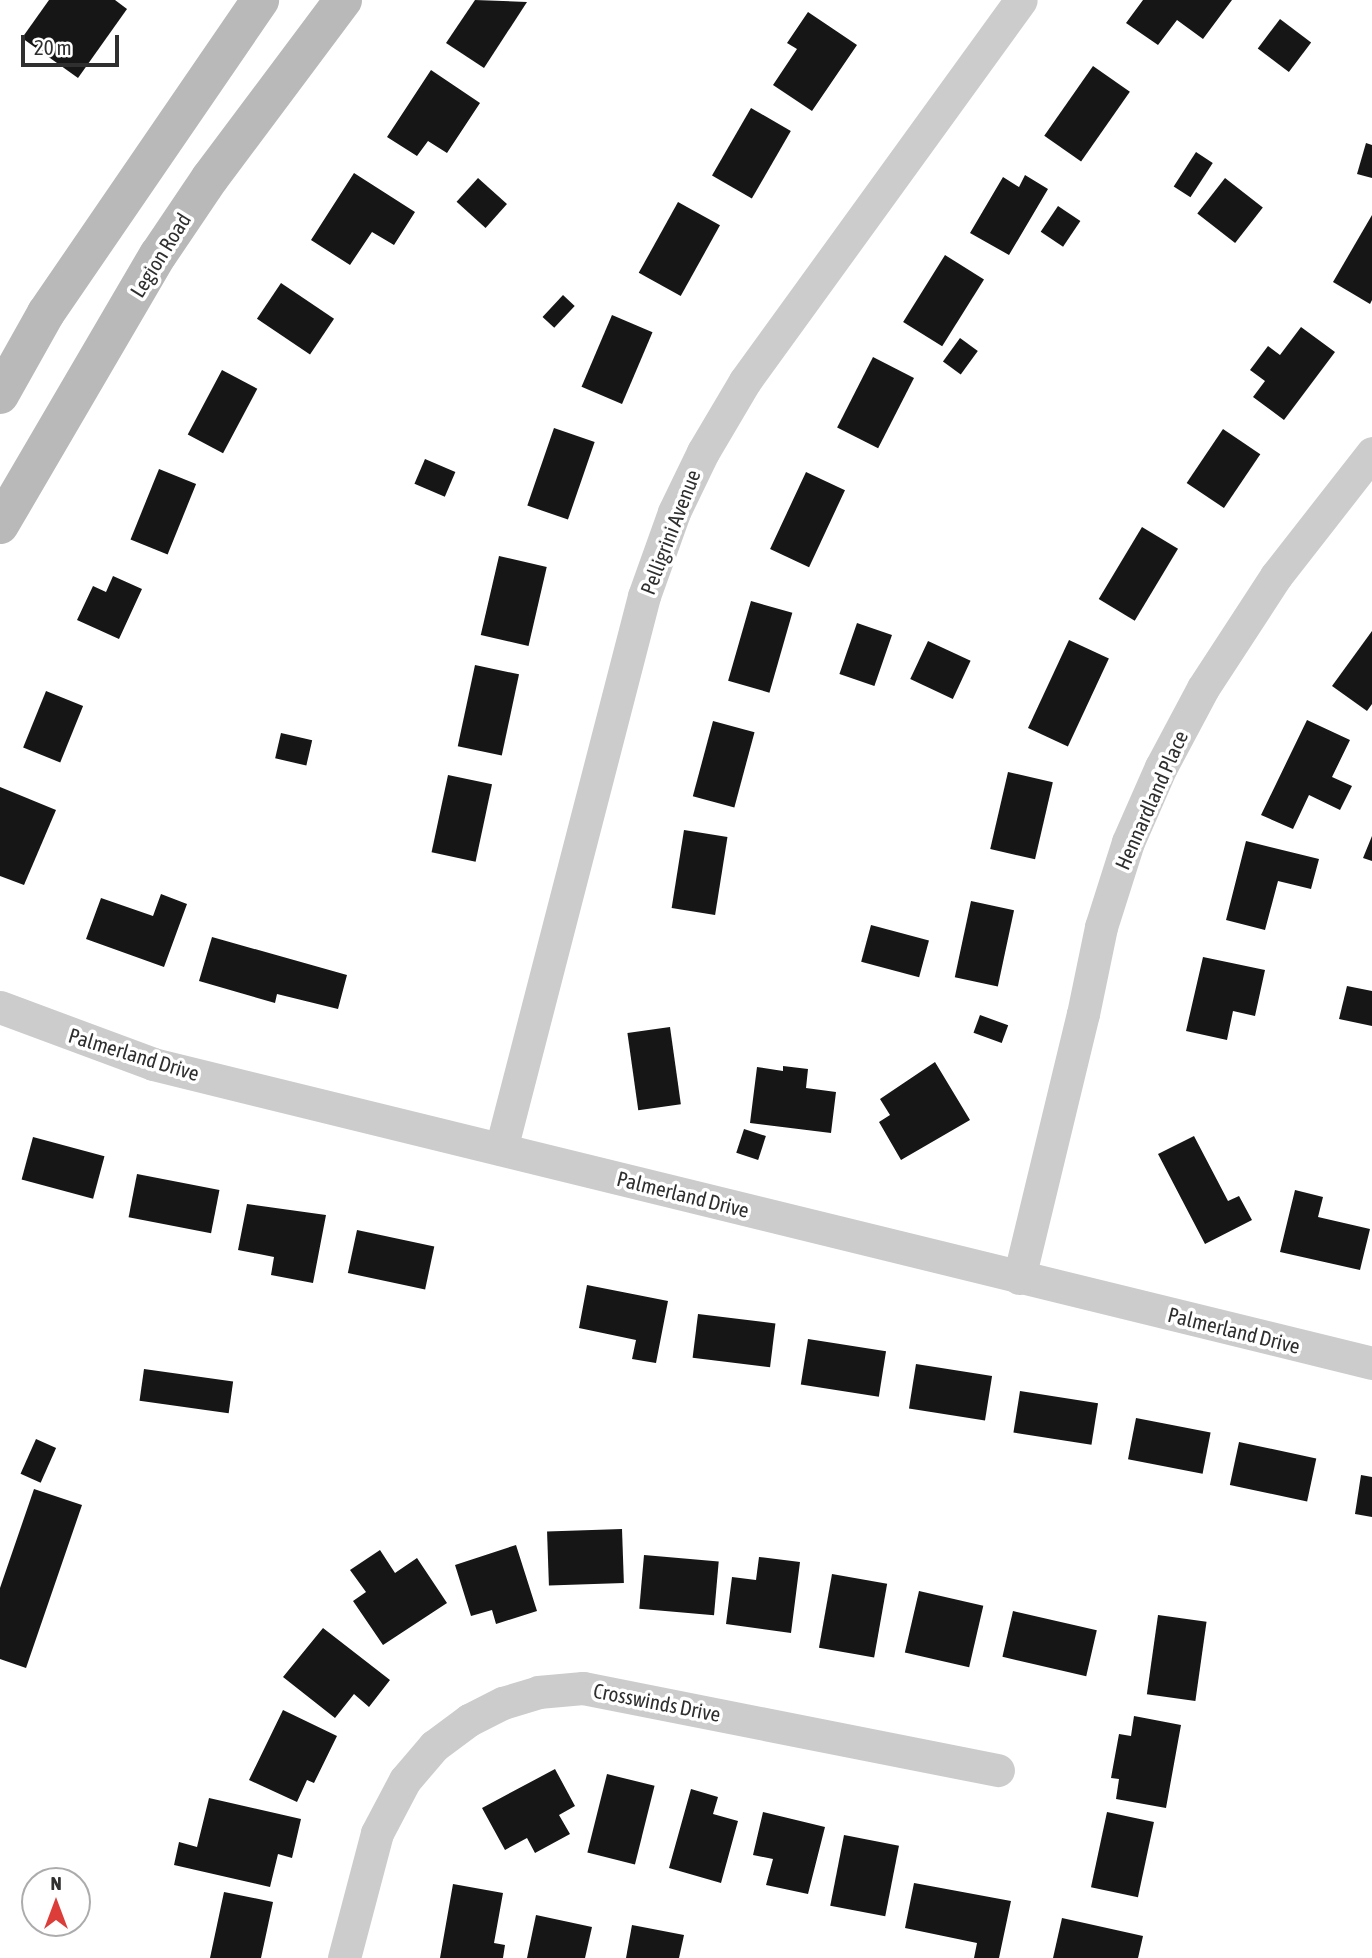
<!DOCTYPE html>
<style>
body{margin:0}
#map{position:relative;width:1372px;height:1958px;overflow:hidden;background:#fff;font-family:"Asap Condensed",sans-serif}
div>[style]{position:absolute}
.building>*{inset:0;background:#161616;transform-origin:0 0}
.minor>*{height:33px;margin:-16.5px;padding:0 16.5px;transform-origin:16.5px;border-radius:16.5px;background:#ccc}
.secondary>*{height:38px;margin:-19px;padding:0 19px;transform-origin:19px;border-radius:19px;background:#b9b9b9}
span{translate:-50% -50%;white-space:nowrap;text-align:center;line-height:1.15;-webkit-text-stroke:7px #fff;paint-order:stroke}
.street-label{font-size:21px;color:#2f2f2f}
.north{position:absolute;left:21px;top:1867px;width:70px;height:70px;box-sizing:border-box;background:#fff;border:2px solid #acacac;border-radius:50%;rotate:0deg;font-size:19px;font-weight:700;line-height:28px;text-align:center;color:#2f2f2f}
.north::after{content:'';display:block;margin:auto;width:24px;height:32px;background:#dd3d39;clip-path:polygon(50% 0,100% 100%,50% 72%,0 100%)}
.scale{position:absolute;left:21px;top:35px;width:98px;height:32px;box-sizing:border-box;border:4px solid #2f2f2f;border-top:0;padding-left:9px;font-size:21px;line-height:24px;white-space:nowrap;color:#2f2f2f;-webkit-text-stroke:5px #fff;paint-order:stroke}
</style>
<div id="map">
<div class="building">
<div style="clip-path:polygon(49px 0,115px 0,127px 9px,78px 78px,22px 38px)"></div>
<div style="clip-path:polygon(475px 0,527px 2px,484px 68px,446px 43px)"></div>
<div style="clip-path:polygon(1143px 0,1232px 0,1203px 39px,1177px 20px,1158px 45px,1126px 23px)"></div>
<div style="clip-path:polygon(808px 12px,857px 45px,812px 111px,773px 85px,797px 49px,787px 43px)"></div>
<div style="left:1280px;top:19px;width:39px;height:37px;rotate:37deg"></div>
<div style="left:1093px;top:66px;width:45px;height:85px;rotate:35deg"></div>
<div style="clip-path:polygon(431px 70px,480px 103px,447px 153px,428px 141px,417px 156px,387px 137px)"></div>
<div style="left:751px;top:108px;width:46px;height:78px;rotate:30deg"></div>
<div style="clip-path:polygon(1366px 143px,1372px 145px,1372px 178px,1357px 174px)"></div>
<div style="left:1196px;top:152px;width:20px;height:41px;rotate:33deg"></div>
<div style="clip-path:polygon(354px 173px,415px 212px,394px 245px,372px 232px,350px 265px,311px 240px)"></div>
<div style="clip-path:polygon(1025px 175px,1048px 189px,1009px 255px,970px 233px,1003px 177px,1019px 187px)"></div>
<div style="left:478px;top:178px;width:39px;height:32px;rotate:42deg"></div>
<div style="left:1225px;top:178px;width:48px;height:45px;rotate:38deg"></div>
<div style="left:678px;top:202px;width:48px;height:81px;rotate:29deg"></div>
<div style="left:1058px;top:206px;width:27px;height:31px;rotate:34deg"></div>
<div style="clip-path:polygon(1372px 215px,1372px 300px,1370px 304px,1333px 282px)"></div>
<div style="left:945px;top:255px;width:46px;height:79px;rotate:32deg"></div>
<div style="left:281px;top:283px;width:64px;height:43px;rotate:34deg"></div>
<div style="left:563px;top:295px;width:16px;height:30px;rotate:43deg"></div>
<div style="left:612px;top:315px;width:44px;height:78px;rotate:23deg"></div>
<div style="clip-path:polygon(1301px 327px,1335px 352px,1284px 420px,1253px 397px,1265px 381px,1250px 370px,1268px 346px,1280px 355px)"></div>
<div style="left:960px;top:338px;width:22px;height:29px;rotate:36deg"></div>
<div style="left:873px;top:357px;width:46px;height:79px;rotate:27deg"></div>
<div style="left:222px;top:370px;width:40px;height:73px;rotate:28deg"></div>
<div style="left:554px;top:428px;width:43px;height:82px;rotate:19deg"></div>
<div style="left:1223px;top:429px;width:45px;height:65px;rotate:34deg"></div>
<div style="left:425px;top:459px;width:33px;height:27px;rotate:23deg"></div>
<div style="left:159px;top:469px;width:40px;height:76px;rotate:22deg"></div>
<div style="left:806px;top:472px;width:43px;height:85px;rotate:25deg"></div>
<div style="left:1142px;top:527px;width:42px;height:84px;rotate:31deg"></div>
<div style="left:499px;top:556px;width:49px;height:81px;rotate:13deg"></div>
<div style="clip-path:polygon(113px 576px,142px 589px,119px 639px,77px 620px,93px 586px,106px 592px)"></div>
<div style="left:751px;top:601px;width:43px;height:83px;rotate:16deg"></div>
<div style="left:857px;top:623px;width:37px;height:54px;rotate:19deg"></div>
<div style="clip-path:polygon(1372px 631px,1372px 704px,1367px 711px,1332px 686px)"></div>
<div style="left:1069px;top:640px;width:44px;height:97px;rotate:25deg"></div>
<div style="left:928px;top:641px;width:47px;height:42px;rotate:25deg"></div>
<div style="left:475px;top:665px;width:45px;height:83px;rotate:12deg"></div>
<div style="left:46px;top:691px;width:40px;height:61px;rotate:22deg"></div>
<div style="clip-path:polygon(1307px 720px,1350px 740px,1332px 777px,1352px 786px,1340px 810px,1309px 795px,1293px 829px,1261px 815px)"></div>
<div style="left:713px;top:721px;width:43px;height:78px;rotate:15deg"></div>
<div style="left:281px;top:733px;width:32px;height:26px;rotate:13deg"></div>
<div style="left:1008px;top:772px;width:46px;height:79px;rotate:13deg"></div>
<div style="left:448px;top:775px;width:45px;height:79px;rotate:12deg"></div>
<div style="clip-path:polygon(0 787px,56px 810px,24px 885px,0 876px)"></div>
<div style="left:684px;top:830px;width:44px;height:79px;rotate:9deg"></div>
<div style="clip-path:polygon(1372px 836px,1372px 861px,1363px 858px)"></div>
<div style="clip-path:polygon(1246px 841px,1319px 859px,1311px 889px,1278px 881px,1265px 930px,1226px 920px)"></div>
<div style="clip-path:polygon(161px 894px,187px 904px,164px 967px,86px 939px,101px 898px,153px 916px)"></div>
<div style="left:971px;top:901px;width:44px;height:78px;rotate:12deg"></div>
<div style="left:871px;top:925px;width:60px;height:38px;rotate:15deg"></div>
<div style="clip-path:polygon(212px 937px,347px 975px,338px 1009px,277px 994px,275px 1003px,199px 981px)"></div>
<div style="clip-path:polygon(1203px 957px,1265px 970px,1255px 1016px,1233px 1011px,1227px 1040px,1186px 1031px)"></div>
<div style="clip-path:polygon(1347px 986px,1372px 991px,1372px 1026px,1339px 1019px)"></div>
<div style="left:980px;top:1015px;width:30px;height:19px;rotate:20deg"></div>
<div style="left:670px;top:1027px;width:78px;height:43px;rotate:82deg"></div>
<div style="clip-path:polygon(935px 1062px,970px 1120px,901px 1160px,879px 1122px,890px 1115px,880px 1099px)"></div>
<div style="clip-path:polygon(783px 1066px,808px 1069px,806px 1088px,836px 1092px,831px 1133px,750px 1123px,757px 1067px,783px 1071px)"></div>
<div style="left:744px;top:1129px;width:23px;height:25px;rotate:18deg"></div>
<div style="clip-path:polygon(1194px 1136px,1228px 1201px,1239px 1196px,1252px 1220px,1205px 1244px,1158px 1154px)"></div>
<div style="left:33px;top:1137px;width:74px;height:44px;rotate:15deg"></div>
<div style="left:137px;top:1174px;width:84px;height:44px;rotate:11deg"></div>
<div style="clip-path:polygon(1295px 1190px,1323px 1197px,1318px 1217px,1370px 1229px,1360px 1270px,1280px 1252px)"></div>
<div style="clip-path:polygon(247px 1204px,326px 1215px,313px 1283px,271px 1275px,274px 1257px,238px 1250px)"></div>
<div style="left:357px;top:1230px;width:79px;height:44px;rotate:12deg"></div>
<div style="clip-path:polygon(587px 1285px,668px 1301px,656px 1363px,632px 1359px,636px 1340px,579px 1328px)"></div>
<div style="left:698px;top:1314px;width:78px;height:44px;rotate:7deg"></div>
<div style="left:808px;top:1339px;width:79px;height:46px;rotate:9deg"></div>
<div style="left:916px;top:1364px;width:77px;height:45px;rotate:9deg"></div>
<div style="left:144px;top:1369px;width:90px;height:32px;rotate:8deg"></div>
<div style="left:1020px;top:1391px;width:79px;height:42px;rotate:9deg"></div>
<div style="left:1136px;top:1418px;width:76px;height:42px;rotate:11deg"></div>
<div style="left:36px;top:1439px;width:22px;height:38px;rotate:24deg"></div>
<div style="left:1239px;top:1442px;width:79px;height:44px;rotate:12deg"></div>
<div style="clip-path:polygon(1361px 1475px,1372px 1477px,1372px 1517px,1355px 1514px)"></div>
<div style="clip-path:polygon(34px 1489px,82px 1505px,26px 1668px,0 1659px,0 1588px)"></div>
<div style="left:622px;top:1529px;width:54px;height:75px;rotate:88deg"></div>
<div style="clip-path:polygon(516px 1545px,537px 1611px,496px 1624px,492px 1610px,471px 1616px,455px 1565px)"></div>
<div style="clip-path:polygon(380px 1550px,395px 1573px,417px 1558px,447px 1603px,383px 1645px,353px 1601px,366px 1592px,350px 1570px)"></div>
<div style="left:644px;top:1555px;width:75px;height:54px;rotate:5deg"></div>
<div style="clip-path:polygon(759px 1557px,800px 1562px,791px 1633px,726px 1624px,732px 1577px,756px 1580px)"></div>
<div style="left:832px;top:1574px;width:56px;height:75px;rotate:10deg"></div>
<div style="left:919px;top:1591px;width:66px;height:63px;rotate:13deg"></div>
<div style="left:1013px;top:1611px;width:86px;height:47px;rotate:13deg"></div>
<div style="left:1158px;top:1615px;width:49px;height:80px;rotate:8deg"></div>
<div style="clip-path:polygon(323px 1628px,390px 1680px,369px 1707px,354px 1694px,335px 1718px,283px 1677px)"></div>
<div style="clip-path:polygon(283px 1710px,337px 1736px,314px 1783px,307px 1780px,297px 1802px,249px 1780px)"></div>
<div style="clip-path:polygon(1134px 1716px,1181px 1725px,1166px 1808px,1116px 1799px,1119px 1779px,1111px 1778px,1119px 1734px,1131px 1736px)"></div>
<div style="clip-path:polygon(555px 1769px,575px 1806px,559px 1815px,570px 1834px,535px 1853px,527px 1838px,505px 1850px,482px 1808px)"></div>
<div style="left:607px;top:1774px;width:49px;height:81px;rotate:14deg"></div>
<div style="clip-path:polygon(691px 1789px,718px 1797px,713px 1814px,738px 1821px,721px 1883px,669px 1868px)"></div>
<div style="clip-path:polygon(209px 1798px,301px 1819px,292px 1858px,278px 1854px,270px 1887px,174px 1865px,179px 1842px,197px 1847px)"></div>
<div style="clip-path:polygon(763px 1812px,825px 1827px,808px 1894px,766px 1885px,773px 1859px,753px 1855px)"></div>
<div style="left:1107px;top:1812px;width:48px;height:77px;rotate:12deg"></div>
<div style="left:844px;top:1835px;width:56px;height:72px;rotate:11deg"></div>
<div style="clip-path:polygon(914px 1883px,1011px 1901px,999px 1958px,974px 1958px,977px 1943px,905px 1928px)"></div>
<div style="clip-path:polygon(453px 1884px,503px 1893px,494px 1943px,505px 1945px,503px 1958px,440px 1958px)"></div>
<div style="clip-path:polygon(224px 1892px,273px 1902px,261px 1958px,210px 1958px)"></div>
<div style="clip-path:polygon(536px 1915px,592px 1927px,585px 1958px,527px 1958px)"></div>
<div style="clip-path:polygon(1062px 1918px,1143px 1936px,1138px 1958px,1053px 1958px)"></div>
<div style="clip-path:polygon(632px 1925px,684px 1935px,679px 1958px,626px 1958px)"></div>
</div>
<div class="minor">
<div style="left:0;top:1007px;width:163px;rotate:20.4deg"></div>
<div style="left:153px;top:1064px;width:1255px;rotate:13.78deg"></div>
<div style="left:501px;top:1149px;width:571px;rotate:-75.5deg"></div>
<div style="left:644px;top:596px;width:89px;rotate:-70.3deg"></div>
<div style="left:674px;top:512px;width:67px;rotate:-64.2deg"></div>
<div style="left:703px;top:452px;width:82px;rotate:-59.4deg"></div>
<div style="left:745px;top:381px;width:470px;rotate:-54.1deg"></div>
<div style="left:1019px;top:1278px;width:272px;rotate:-76.4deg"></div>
<div style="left:1083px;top:1014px;width:89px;rotate:-78.3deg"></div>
<div style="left:1101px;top:927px;width:89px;rotate:-72.4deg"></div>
<div style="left:1128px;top:842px;width:82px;rotate:-66.3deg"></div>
<div style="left:1161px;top:767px;width:89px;rotate:-62deg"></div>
<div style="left:1203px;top:688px;width:134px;rotate:-56.9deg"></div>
<div style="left:1276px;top:576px;width:156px;rotate:-52deg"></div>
<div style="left:344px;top:1958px;width:129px;rotate:-75.2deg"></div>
<div style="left:377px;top:1833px;width:60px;rotate:-62.2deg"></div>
<div style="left:405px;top:1780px;width:45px;rotate:-49.5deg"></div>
<div style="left:434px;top:1746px;width:44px;rotate:-36.6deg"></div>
<div style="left:469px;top:1720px;width:38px;rotate:-27deg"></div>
<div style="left:503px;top:1703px;width:37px;rotate:-17deg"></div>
<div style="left:538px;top:1692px;width:45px;rotate:-5.1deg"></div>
<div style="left:583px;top:1688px;width:423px;rotate:11.2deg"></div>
</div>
<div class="secondary">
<div style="left:0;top:395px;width:94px;rotate:-60.7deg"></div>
<div style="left:46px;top:313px;width:379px;rotate:-55.6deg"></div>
<div style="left:0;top:525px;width:313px;rotate:-59.7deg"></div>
<div style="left:158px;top:255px;width:93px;rotate:-56deg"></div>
<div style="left:210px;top:178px;width:222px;rotate:-53.2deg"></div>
</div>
<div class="street-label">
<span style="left:160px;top:255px;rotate:-58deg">Legion Road</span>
<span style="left:670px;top:532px;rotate:-69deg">Pelligrini Avenue</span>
<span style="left:1151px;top:800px;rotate:-66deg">Hennardland Place</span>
<span style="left:134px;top:1054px;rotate:17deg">Palmerland Drive</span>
<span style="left:683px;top:1194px;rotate:14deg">Palmerland Drive</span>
<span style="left:1234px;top:1330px;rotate:14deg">Palmerland Drive</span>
<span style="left:657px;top:1702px;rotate:11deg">Crosswinds Drive</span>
</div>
<div class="north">N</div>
<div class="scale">20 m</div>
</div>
